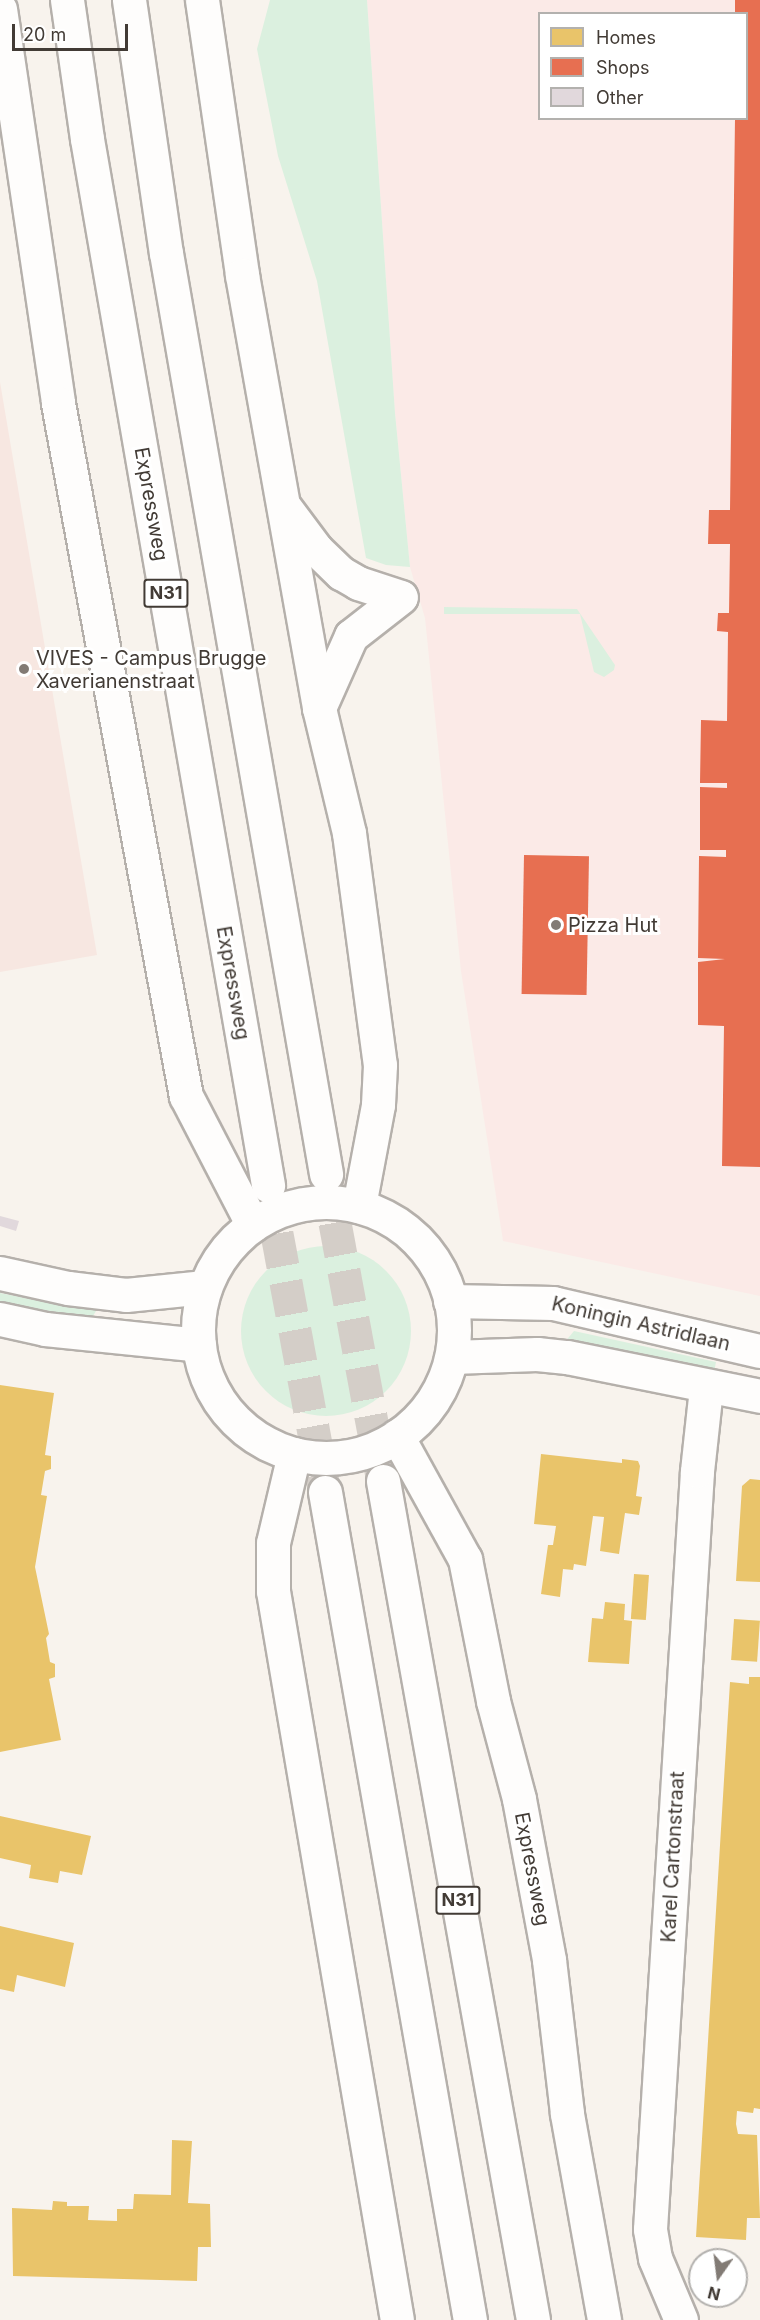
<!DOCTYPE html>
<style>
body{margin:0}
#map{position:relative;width:760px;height:2320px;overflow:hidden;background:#f8f3ed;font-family:Inter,sans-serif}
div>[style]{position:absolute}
.industrial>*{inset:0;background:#fbeae7}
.education>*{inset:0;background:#f7e7e1}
.green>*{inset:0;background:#dbf0df}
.round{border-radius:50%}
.homes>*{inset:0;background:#e9c46a;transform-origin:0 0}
.shops>*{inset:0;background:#e76f51;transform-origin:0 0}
.building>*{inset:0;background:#e1d8dc}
.trunk-tunnel>*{height:33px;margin-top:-16.5px;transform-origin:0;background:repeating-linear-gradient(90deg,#d4cec8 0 33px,transparent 0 49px)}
.roads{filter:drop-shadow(2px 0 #b5b0ab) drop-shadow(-2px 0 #b5b0ab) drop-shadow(0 2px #b5b0ab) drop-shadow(0 -2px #b5b0ab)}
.minor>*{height:33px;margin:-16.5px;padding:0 16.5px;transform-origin:16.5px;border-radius:16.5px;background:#fefdfc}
.tertiary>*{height:33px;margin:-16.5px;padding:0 16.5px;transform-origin:16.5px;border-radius:16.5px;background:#fefdfc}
.tertiary>.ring{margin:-16.5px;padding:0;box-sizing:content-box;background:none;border:33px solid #fefdfc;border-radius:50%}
.secondary>*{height:33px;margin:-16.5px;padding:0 16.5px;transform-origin:16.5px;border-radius:16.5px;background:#fefdfc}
.trunk>*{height:33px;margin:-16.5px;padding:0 16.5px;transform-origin:16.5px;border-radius:16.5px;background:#fefdfc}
.dots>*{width:16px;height:16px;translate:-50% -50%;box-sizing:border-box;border:3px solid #fff;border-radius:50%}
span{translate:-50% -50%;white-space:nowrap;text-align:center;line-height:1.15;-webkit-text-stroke:6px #fff;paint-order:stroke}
.shield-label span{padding:2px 4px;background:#fff;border:2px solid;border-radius:4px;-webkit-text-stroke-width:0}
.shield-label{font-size:18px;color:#423b35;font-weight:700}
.street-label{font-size:20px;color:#423b35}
.poi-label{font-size:20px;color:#423b35}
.left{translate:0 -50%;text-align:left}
.legend{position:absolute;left:538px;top:12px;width:210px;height:108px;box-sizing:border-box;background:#fff;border:2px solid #b3b1ae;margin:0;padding:8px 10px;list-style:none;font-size:18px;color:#423b35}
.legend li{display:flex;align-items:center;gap:12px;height:30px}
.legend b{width:30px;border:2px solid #b3b1ae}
.north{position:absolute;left:688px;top:2248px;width:60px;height:60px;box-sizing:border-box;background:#fff;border:2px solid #b3b1ae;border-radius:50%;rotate:194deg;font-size:16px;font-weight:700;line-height:24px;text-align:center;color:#423b35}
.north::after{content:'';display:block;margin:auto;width:21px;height:27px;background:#827b75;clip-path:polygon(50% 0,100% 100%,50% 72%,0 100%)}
.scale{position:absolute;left:12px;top:24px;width:116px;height:27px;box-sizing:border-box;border:3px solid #423b35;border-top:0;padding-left:8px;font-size:18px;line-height:21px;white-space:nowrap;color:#423b35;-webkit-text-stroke:4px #fff;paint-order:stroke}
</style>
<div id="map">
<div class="industrial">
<div style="clip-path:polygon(evenodd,367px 0,760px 0,760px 1296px,503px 1241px,461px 971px,425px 618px,410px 567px,395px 413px,367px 0,540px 14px,746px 14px,746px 118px,540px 118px,540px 14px)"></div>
</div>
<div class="education">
<div style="clip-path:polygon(0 382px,97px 955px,0 972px)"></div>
</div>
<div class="green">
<div style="clip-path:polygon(270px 0,367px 0,395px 413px,410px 567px,386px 565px,366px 558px,317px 281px,278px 156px,257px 49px)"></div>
<div style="clip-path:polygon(444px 607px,577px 609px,615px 665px,614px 670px,604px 677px,594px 672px,580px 614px,444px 614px)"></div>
<div class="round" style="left:241px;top:1246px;width:170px;height:170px"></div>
<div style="clip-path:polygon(0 1293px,45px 1302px,99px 1306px,90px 1321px,0 1308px)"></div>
<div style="clip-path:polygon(574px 1331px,716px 1362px,714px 1373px,564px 1343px)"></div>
</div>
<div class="homes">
<div style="clip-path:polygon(0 1385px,54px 1393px,45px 1455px,51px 1456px,51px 1469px,45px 1471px,41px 1495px,47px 1496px,35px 1567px,49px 1634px,46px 1638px,50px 1662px,55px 1664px,55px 1677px,49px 1679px,61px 1740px,0 1752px)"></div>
<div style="clip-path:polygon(541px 1454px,622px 1463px,622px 1459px,638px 1461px,640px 1466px,636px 1496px,642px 1497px,639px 1515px,625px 1513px,619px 1554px,600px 1551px,604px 1517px,593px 1516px,586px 1566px,574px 1564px,573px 1570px,563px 1569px,560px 1597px,541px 1594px,548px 1545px,553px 1545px,556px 1526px,534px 1524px)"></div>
<div style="clip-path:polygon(750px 1479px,760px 1480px,760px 1582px,736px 1581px,742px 1486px)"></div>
<div style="left:634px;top:1574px;width:15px;height:45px;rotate:4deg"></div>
<div style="clip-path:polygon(605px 1602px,625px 1604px,624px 1620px,632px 1621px,629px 1664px,588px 1662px,592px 1618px,603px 1619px)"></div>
<div style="left:734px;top:1619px;width:26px;height:41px;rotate:4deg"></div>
<div style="clip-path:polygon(749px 1677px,760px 1677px,760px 2109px,754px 2108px,753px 2113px,737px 2111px,736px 2124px,738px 2134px,757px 2135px,760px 2218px,747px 2218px,746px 2240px,696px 2237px,730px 1682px,749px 1684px)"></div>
<div style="clip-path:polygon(0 1816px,91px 1836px,82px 1875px,60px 1871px,58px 1883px,29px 1878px,31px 1865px,0 1858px)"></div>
<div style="clip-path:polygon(0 1926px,74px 1943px,65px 1987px,17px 1975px,14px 1992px,0 1989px)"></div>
<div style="clip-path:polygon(172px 2140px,192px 2141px,188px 2203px,210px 2204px,211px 2247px,198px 2247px,197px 2281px,13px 2276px,12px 2208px,52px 2210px,53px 2201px,67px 2202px,67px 2206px,89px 2206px,88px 2220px,117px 2221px,117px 2209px,133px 2209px,134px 2194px,171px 2195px)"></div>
</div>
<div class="shops">
<div style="clip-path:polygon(735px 0,760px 0,760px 1167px,722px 1166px,724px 1026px,698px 1025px,698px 962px,725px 959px,698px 958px,699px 856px,726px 857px,726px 850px,700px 850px,700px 787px,727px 788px,727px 783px,700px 783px,701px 720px,727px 721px,728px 632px,717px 631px,718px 613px,729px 613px,730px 544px,708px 544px,709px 510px,730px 510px,735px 118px,746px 118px,746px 14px,735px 14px)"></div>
<div style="left:524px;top:855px;width:65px;height:139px;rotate:1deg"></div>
</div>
<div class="building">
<div style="clip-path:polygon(0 1216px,19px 1221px,16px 1231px,0 1226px)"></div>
</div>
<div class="trunk-tunnel">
<div style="left:326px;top:1174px;width:312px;rotate:79.5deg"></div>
<div style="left:268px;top:1185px;width:312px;rotate:79.5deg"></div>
</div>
<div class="roads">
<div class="minor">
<div style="left:284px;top:506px;width:54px;rotate:53.3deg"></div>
<div style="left:316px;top:549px;width:35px;rotate:44deg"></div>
<div style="left:341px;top:573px;width:20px;rotate:30deg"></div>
<div style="left:358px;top:583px;width:45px;rotate:18deg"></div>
<div style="left:319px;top:708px;width:79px;rotate:-66deg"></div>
<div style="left:351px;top:636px;width:63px;rotate:-38deg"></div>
<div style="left:681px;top:2320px;width:67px;rotate:-112.8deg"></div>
<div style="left:655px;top:2258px;width:29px;rotate:-100deg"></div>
<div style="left:650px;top:2229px;width:759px;rotate:-86.45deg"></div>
<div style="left:697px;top:1471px;width:83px;rotate:-83.8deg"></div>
</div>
<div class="tertiary">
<div style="left:202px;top:0;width:278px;rotate:81.7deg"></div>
<div style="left:242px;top:275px;width:440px;rotate:79.9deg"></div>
<div style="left:319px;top:708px;width:129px;rotate:76.5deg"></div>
<div style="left:349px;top:833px;width:234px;rotate:82.4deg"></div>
<div style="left:380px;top:1065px;width:40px;rotate:92.9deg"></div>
<div style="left:378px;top:1105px;width:103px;rotate:100.7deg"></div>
<div style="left:0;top:9px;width:398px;rotate:81.6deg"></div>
<div style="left:58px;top:403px;width:705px;rotate:79.54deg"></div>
<div style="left:186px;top:1096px;width:145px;rotate:62.6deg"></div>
<div class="ring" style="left:198px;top:1202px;width:223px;height:223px"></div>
<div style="left:450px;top:1301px;width:103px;rotate:1.1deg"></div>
<div style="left:553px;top:1303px;width:212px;rotate:13.1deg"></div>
<div style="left:452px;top:1357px;width:85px;rotate:-2deg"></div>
<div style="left:537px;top:1354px;width:30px;rotate:6deg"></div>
<div style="left:567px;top:1357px;width:197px;rotate:11.4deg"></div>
<div style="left:397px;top:1436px;width:141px;rotate:61.1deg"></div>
<div style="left:465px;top:1559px;width:145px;rotate:78.8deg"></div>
<div style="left:493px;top:1701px;width:101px;rotate:75.1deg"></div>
<div style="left:519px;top:1799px;width:164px;rotate:79.4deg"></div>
<div style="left:549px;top:1960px;width:155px;rotate:83.3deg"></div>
<div style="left:567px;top:2114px;width:209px;rotate:79.8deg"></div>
<div style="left:294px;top:1454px;width:91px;rotate:103.3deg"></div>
<div style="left:273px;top:1543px;width:48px;rotate:90deg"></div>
<div style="left:273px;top:1591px;width:739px;rotate:80.35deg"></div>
</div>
<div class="secondary">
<div style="left:0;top:1273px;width:70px;rotate:12.4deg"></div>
<div style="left:68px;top:1288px;width:58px;rotate:6.9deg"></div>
<div style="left:126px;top:1295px;width:79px;rotate:-5.8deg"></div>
<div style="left:0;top:1319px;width:46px;rotate:12.5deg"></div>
<div style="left:45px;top:1329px;width:155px;rotate:5.9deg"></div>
</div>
<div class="trunk">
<div style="left:67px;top:0;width:140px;rotate:81.8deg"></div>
<div style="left:87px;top:139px;width:1062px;rotate:80.18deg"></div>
<div style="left:129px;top:0;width:256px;rotate:81.7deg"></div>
<div style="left:166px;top:253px;width:935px;rotate:80.14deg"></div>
<div style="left:383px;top:1481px;width:852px;rotate:79.86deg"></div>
<div style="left:325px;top:1492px;width:841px;rotate:80.07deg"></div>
</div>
</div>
<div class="dots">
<div style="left:24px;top:669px;background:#827b75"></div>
<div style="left:556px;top:925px;background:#827b75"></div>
</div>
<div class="shield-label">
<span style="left:166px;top:593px">N31</span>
<span style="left:458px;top:1900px">N31</span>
</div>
<div class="street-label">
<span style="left:151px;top:504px;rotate:80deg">Expressweg</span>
<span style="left:233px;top:983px;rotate:80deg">Expressweg</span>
<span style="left:641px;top:1324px;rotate:13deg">Koningin Astridlaan</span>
<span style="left:673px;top:1857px;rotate:-87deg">Karel Cartonstraat</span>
<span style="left:532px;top:1869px;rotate:79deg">Expressweg</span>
</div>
<div class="poi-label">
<span class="left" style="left:36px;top:670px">VIVES - Campus Brugge<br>Xaverianenstraat</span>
<span class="left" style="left:568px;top:925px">Pizza Hut</span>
</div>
<ul class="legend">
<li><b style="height:16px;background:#e9c46a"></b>Homes</li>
<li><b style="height:16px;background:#e76f51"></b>Shops</li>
<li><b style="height:16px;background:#e1d8dc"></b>Other</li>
</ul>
<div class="north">N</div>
<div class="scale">20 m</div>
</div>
